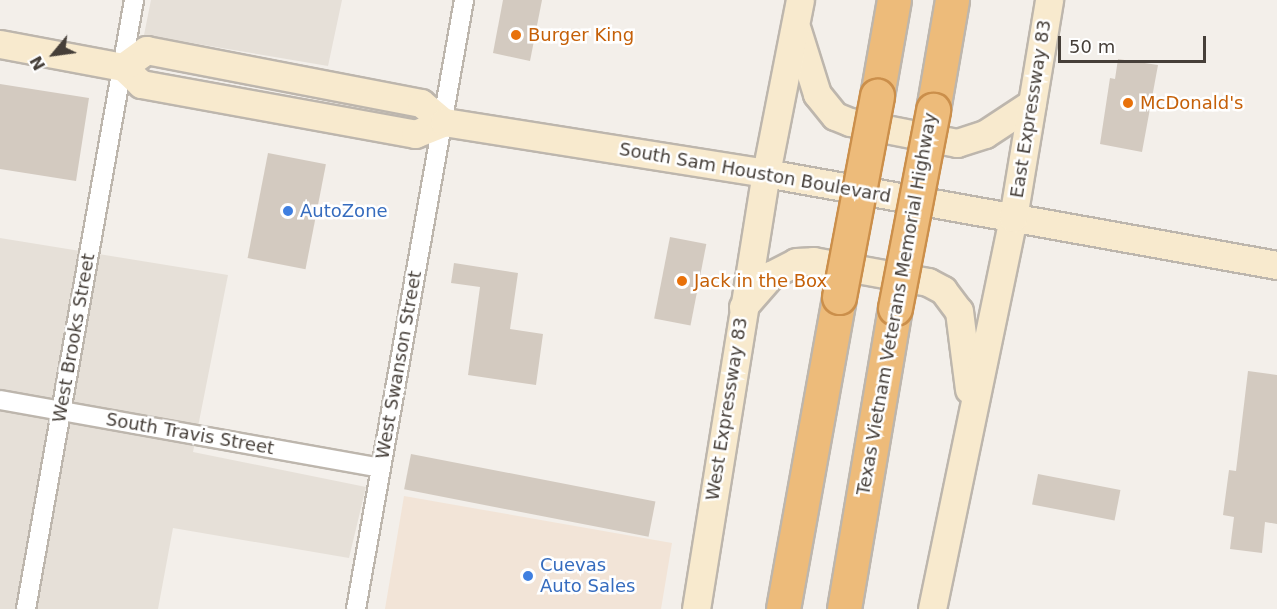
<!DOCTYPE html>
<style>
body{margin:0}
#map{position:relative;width:1277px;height:609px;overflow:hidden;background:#f3efea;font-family:"DejaVu Sans",sans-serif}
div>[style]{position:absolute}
.residential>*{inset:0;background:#e6e0d8}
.commercial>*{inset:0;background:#f2e4d7}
.building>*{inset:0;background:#d3cac0;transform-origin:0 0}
.roads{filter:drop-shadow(2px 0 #bdb6ad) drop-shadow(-2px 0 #bdb6ad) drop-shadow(0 2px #bdb6ad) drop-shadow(0 -2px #bdb6ad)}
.minor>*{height:18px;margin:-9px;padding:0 9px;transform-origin:9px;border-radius:9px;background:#fff}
.secondary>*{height:27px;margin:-13.5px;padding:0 13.5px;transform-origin:13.5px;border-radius:13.5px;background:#f8eace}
.motorway>*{height:33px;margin:-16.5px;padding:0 16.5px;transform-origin:16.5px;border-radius:16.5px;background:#edbb7a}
.bridges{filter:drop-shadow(2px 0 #cb8f4b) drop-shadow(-2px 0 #cb8f4b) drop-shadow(0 2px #cb8f4b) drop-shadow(0 -2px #cb8f4b)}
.motorway-bridge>*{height:33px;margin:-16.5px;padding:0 16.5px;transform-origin:16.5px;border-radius:16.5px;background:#edbb7a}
.dots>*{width:16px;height:16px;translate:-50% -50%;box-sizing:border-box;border:3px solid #fff;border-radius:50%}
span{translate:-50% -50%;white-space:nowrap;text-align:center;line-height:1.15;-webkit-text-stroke:5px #fff;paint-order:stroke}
.food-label{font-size:18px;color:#c56008}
.left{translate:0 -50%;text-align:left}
.street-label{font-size:18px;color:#463f39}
.shop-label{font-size:18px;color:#366cbe}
.north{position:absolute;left:24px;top:24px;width:60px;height:60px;-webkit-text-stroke:4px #fff;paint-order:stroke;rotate:241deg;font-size:16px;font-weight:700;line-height:24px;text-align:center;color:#463f39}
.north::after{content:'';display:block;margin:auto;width:21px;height:27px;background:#463f39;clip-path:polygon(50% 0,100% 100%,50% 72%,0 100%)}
.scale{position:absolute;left:1058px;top:36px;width:148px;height:27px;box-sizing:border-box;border:3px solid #463f39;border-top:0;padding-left:8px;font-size:18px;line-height:21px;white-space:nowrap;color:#463f39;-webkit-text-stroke:4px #fff;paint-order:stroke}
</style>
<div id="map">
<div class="residential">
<div style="clip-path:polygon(151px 0,342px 0,328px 66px,144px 35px)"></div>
<div style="clip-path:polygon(0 238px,228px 275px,193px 452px,366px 487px,349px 558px,173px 528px,158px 609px,0 609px)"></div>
</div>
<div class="commercial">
<div style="clip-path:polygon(404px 496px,672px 543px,661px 609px,385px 609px)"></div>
</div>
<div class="building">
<div style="clip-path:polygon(503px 0,542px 0,530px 61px,493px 53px)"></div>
<div style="clip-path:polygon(1118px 59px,1158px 65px,1142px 152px,1100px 144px,1110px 78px,1115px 79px)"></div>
<div style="clip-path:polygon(0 84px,89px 98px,76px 181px,0 169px)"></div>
<div style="left:268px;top:153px;width:59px;height:107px;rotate:11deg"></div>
<div style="left:670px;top:237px;width:37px;height:83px;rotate:11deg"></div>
<div style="clip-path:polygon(454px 263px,518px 273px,510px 329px,543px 334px,536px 385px,468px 375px,480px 287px,451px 283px)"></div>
<div style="clip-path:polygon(1248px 371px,1277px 375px,1277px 524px,1265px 522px,1262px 553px,1230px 549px,1234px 517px,1223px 515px,1229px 470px,1236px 471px)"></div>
<div style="left:411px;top:454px;width:249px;height:36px;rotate:11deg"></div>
<div style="left:1038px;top:474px;width:84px;height:31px;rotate:11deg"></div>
</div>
<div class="roads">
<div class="minor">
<div style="left:0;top:400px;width:386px;rotate:10.1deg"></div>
<div style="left:26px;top:609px;width:619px;rotate:-79.94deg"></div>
<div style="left:356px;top:609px;width:619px;rotate:-79.94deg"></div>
</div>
<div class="secondary">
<div style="left:797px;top:30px;width:67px;rotate:72.6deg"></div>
<div style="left:817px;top:94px;width:28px;rotate:51deg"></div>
<div style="left:835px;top:116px;width:16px;rotate:22deg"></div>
<div style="left:850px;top:122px;width:109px;rotate:11.1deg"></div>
<div style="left:957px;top:143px;width:29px;rotate:-18deg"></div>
<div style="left:985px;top:134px;width:56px;rotate:-33.4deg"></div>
<div style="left:0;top:44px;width:125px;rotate:10.6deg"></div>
<div style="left:123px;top:67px;width:25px;rotate:43deg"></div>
<div style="left:141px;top:84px;width:279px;rotate:10.3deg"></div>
<div style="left:415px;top:134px;width:31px;rotate:-22deg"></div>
<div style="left:123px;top:67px;width:29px;rotate:-36deg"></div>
<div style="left:146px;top:50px;width:280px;rotate:10.9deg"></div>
<div style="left:421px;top:103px;width:30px;rotate:40deg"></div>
<div style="left:444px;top:122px;width:326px;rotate:9deg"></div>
<div style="left:766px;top:173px;width:519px;rotate:10.21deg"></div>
<div style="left:743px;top:307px;width:43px;rotate:-48.8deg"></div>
<div style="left:771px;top:275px;width:28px;rotate:-27deg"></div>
<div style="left:796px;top:262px;width:17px;rotate:-3deg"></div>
<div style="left:813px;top:261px;width:117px;rotate:10.3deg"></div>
<div style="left:928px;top:282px;width:17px;rotate:28deg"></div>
<div style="left:943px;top:290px;width:26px;rotate:53deg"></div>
<div style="left:959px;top:311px;width:79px;rotate:82.7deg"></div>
<div style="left:696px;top:609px;width:442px;rotate:-80.9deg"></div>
<div style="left:766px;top:173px;width:176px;rotate:-78.9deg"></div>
<div style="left:932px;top:609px;width:399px;rotate:-78.3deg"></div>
<div style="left:1013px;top:218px;width:221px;rotate:-80.6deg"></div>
</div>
<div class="motorway">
<div style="left:877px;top:96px;width:97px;rotate:-80deg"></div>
<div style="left:933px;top:110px;width:112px;rotate:-80.2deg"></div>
<div style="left:783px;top:609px;width:317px;rotate:-79.8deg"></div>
<div style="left:844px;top:609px;width:305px;rotate:-80.4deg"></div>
</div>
</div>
<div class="bridges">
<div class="motorway-bridge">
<div style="left:839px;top:297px;width:205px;rotate:-79.3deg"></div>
<div style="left:895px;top:308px;width:202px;rotate:-79.1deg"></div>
</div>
</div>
<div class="dots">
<div style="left:516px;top:35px;background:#e8710a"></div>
<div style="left:1128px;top:103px;background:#e8710a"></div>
<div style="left:288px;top:211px;background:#3f7fe0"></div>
<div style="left:682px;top:281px;background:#e8710a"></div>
<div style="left:528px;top:576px;background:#3f7fe0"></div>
</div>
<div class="food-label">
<span class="left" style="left:528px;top:35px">Burger King</span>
<span class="left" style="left:1140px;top:103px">McDonald's</span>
<span class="left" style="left:694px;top:281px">Jack in the Box</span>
</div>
<div class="street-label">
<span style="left:1031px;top:109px;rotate:-81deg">East Expressway 83</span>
<span style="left:755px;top:173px;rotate:10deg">South Sam Houston Boulevard</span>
<span style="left:897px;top:304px;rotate:-80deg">Texas Vietnam Veterans Memorial Highway</span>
<span style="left:74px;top:338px;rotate:-80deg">West Brooks Street</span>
<span style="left:399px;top:365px;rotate:-80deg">West Swanson Street</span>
<span style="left:727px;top:409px;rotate:-81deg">West Expressway 83</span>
<span style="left:190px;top:434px;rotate:10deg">South Travis Street</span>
</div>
<div class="shop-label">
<span class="left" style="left:300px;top:211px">AutoZone</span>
<span class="left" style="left:540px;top:576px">Cuevas<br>Auto Sales</span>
</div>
<div class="north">N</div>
<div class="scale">50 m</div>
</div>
